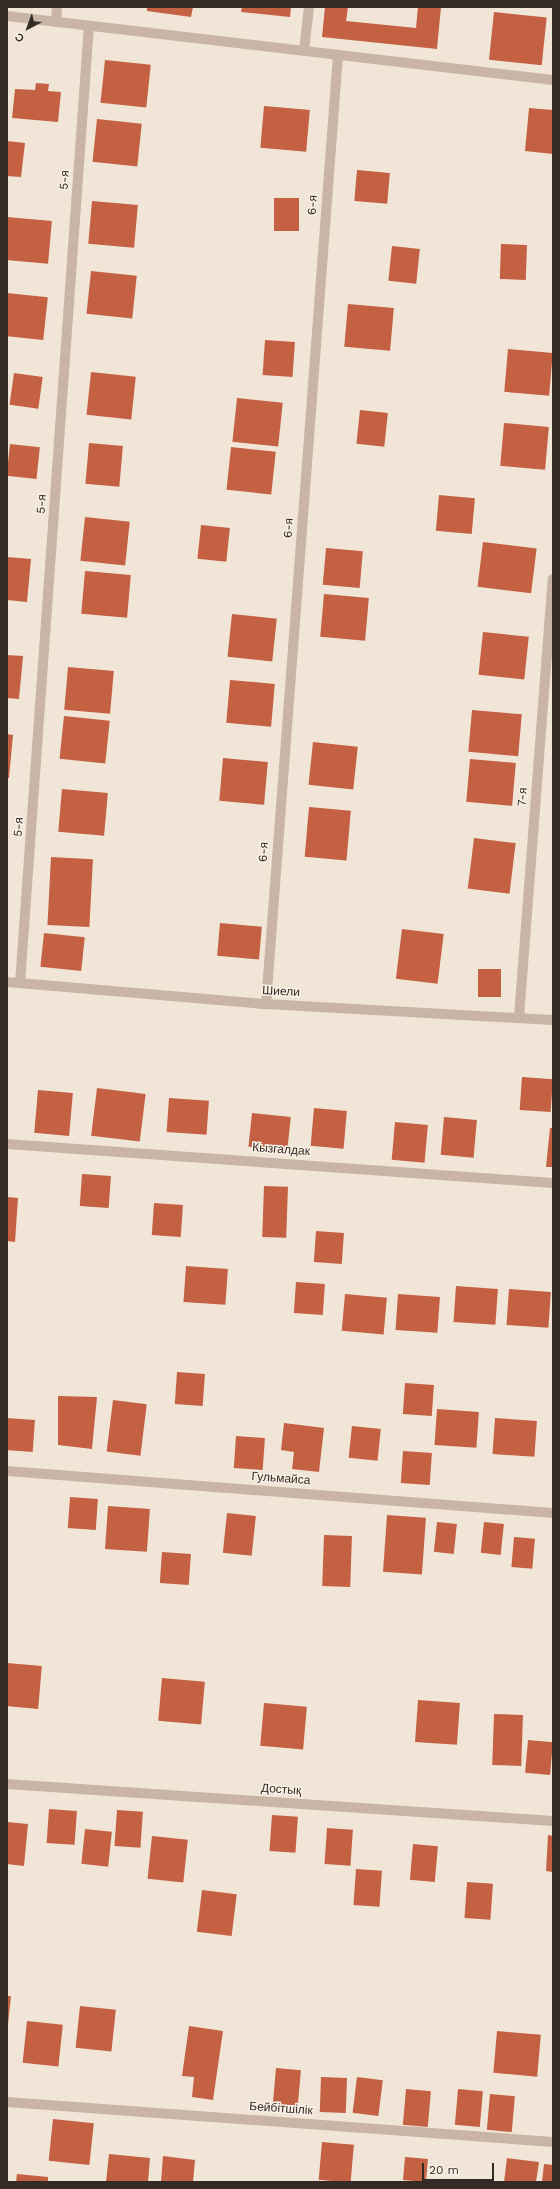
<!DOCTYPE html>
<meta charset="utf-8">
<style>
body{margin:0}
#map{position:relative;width:560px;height:2189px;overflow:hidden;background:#f1e5d8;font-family:"Work Sans",sans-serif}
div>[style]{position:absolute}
.building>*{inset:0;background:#c46142;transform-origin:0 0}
.street>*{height:10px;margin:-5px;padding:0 5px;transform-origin:5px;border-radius:5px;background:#c8b5a5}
span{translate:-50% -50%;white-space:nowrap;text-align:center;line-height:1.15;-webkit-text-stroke:3px #f9efe4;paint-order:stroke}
.street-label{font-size:12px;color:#342a26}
.frame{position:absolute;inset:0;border:8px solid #342a26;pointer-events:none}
.north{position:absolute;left:8px;top:8px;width:40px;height:40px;-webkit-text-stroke:3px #f9efe4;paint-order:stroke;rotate:221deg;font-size:11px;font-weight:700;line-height:16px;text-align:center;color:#342a26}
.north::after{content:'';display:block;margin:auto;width:14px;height:18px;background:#342a26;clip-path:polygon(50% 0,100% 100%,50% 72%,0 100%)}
.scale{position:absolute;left:422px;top:2163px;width:72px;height:18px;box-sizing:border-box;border:2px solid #342a26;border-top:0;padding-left:5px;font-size:12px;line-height:14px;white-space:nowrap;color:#342a26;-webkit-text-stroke:3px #f9efe4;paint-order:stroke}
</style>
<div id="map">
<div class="building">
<div style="clip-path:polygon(147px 7px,193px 7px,191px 17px,147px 11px)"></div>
<div style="clip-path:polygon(242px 7px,291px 7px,290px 17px,241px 12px)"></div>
<div style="clip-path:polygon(325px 7px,348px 7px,346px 21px,416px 28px,418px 7px,441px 7px,437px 49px,322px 37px)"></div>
<div style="left:494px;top:12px;width:53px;height:48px;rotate:6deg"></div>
<div style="left:105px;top:60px;width:46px;height:43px;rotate:6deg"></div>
<div style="clip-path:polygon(36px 83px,49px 84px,48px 91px,61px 92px,58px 122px,12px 118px,15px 89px,35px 90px)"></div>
<div style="left:264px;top:106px;width:46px;height:42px;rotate:5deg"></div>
<div style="clip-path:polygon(529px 108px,553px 110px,553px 154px,525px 151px)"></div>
<div style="left:97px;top:119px;width:45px;height:43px;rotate:6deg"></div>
<div style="clip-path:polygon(7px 141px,25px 143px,21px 177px,7px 176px)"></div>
<div style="left:357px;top:170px;width:33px;height:31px;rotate:5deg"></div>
<div style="left:274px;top:198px;width:25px;height:33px"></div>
<div style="left:92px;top:201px;width:46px;height:43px;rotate:5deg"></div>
<div style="left:7px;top:217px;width:45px;height:43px;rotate:5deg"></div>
<div style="left:501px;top:244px;width:26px;height:35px;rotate:2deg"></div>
<div style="left:392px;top:246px;width:28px;height:35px;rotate:6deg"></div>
<div style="left:91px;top:271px;width:46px;height:43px;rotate:6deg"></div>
<div style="left:7px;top:293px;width:41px;height:43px;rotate:6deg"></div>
<div style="left:348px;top:304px;width:46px;height:43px;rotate:5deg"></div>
<div style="left:265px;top:340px;width:30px;height:35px;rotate:4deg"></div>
<div style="left:508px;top:349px;width:45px;height:43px;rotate:5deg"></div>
<div style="left:91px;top:372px;width:45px;height:43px;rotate:6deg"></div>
<div style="left:14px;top:373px;width:29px;height:32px;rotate:8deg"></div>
<div style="left:237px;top:398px;width:46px;height:44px;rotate:6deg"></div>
<div style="left:360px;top:410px;width:28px;height:34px;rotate:6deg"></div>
<div style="left:504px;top:423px;width:45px;height:43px;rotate:5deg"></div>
<div style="left:89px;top:443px;width:34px;height:41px;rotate:5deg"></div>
<div style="left:10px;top:444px;width:30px;height:32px;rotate:6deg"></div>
<div style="left:231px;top:447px;width:45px;height:43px;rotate:6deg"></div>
<div style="left:439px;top:495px;width:36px;height:36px;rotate:5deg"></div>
<div style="left:85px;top:517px;width:45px;height:44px;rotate:6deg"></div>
<div style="left:201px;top:525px;width:29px;height:34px;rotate:6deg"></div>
<div style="left:483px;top:542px;width:54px;height:45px;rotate:7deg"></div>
<div style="left:326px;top:548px;width:37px;height:37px;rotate:5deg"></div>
<div style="clip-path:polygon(7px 557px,31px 559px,27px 602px,7px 600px)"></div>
<div style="left:85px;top:571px;width:46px;height:43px;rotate:5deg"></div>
<div style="left:324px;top:594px;width:45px;height:43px;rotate:5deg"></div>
<div style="left:232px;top:614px;width:45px;height:43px;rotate:6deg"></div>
<div style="left:483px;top:632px;width:46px;height:43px;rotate:6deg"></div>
<div style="clip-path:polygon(7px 655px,23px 656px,19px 699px,7px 698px)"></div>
<div style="left:68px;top:667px;width:46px;height:43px;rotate:5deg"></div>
<div style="left:230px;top:680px;width:45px;height:43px;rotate:5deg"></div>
<div style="left:472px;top:710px;width:50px;height:42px;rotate:5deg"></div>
<div style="left:64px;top:716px;width:46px;height:43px;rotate:6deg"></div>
<div style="clip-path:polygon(7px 734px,13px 735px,9px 778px,7px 778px)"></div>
<div style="left:313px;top:742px;width:45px;height:43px;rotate:6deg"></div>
<div style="left:223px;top:758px;width:45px;height:43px;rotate:5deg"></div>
<div style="left:470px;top:759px;width:46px;height:43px;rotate:5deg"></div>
<div style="left:62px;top:789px;width:46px;height:43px;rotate:5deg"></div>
<div style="left:309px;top:807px;width:42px;height:50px;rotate:5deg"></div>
<div style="left:474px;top:838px;width:42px;height:51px;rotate:7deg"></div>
<div style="left:51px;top:857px;width:42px;height:68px;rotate:3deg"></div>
<div style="left:220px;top:923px;width:42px;height:33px;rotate:5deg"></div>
<div style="left:402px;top:929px;width:42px;height:50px;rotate:7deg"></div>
<div style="left:44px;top:933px;width:41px;height:34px;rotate:6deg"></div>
<div style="left:478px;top:969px;width:23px;height:28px"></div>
<div style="left:522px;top:1077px;width:31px;height:33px;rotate:4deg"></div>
<div style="left:97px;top:1088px;width:49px;height:48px;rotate:7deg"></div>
<div style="left:38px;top:1090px;width:35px;height:43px;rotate:5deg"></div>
<div style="left:169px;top:1098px;width:40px;height:34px;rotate:4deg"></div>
<div style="left:314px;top:1108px;width:33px;height:38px;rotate:5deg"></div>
<div style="left:252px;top:1113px;width:39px;height:34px;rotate:6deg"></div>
<div style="left:444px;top:1117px;width:33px;height:38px;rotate:5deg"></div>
<div style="left:395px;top:1122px;width:33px;height:38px;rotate:5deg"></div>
<div style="clip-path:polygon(550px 1128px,553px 1128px,553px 1167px,546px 1167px)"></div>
<div style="left:82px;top:1174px;width:29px;height:32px;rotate:4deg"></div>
<div style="left:264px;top:1186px;width:24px;height:51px;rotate:2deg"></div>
<div style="clip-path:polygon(7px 1197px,18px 1198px,15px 1242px,7px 1241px)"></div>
<div style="left:154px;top:1203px;width:29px;height:32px;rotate:4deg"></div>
<div style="left:316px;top:1231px;width:28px;height:31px;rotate:4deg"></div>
<div style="left:186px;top:1266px;width:42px;height:36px;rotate:4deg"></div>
<div style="left:296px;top:1282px;width:29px;height:31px;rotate:4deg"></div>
<div style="left:456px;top:1286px;width:42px;height:36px;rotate:4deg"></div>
<div style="left:509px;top:1289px;width:42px;height:36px;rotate:4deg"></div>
<div style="left:345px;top:1294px;width:42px;height:37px;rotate:5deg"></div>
<div style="left:398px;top:1294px;width:42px;height:36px;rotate:4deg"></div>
<div style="left:177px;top:1372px;width:28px;height:32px;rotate:4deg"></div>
<div style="left:405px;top:1383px;width:29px;height:31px;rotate:4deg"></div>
<div style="clip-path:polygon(58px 1396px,97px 1397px,92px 1449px,58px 1445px)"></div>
<div style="left:113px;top:1400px;width:34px;height:52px;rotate:7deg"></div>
<div style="left:437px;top:1409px;width:42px;height:36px;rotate:4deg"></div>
<div style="left:7px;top:1418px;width:28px;height:32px;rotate:4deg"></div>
<div style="left:495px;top:1418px;width:42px;height:36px;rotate:4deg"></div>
<div style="clip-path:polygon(284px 1423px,324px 1428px,319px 1472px,292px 1469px,294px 1452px,281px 1450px)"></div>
<div style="left:352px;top:1426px;width:29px;height:32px;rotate:6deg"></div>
<div style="left:236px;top:1436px;width:29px;height:32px;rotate:4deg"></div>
<div style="left:403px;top:1451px;width:29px;height:32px;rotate:4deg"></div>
<div style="left:70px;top:1497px;width:28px;height:31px;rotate:4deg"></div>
<div style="left:108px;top:1506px;width:42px;height:43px;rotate:4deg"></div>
<div style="left:227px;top:1513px;width:29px;height:40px;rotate:6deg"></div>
<div style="left:387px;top:1515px;width:39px;height:57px;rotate:4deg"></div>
<div style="left:437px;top:1522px;width:20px;height:30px;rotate:6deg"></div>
<div style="left:484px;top:1522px;width:20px;height:31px;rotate:6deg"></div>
<div style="left:324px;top:1535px;width:28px;height:51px;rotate:2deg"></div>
<div style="left:514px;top:1537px;width:21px;height:30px;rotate:5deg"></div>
<div style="left:162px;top:1552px;width:29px;height:31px;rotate:4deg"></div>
<div style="left:7px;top:1663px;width:35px;height:43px;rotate:5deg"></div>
<div style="left:162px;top:1678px;width:43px;height:43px;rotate:5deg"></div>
<div style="left:418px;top:1700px;width:42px;height:42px;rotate:4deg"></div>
<div style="left:264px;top:1703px;width:43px;height:43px;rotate:5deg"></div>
<div style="left:494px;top:1714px;width:29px;height:51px;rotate:2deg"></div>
<div style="left:528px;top:1740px;width:25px;height:33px;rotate:5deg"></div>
<div style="left:49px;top:1809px;width:28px;height:34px;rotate:4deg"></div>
<div style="left:117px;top:1810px;width:26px;height:36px;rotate:4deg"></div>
<div style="left:272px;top:1815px;width:26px;height:36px;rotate:4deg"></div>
<div style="clip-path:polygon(7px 1822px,28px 1824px,24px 1866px,7px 1864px)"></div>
<div style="left:327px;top:1828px;width:26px;height:36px;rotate:4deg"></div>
<div style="left:85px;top:1829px;width:27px;height:35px;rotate:6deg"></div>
<div style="clip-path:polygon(548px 1835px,553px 1836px,553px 1872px,546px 1871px)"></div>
<div style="left:152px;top:1836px;width:36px;height:43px;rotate:6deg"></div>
<div style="left:413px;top:1844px;width:25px;height:36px;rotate:5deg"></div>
<div style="left:356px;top:1869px;width:26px;height:36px;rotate:4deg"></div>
<div style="left:467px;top:1882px;width:26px;height:36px;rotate:4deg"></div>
<div style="left:202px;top:1890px;width:35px;height:42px;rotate:7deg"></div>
<div style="clip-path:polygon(7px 1996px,11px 1996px,8px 2024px,7px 2024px)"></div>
<div style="left:80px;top:2006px;width:36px;height:42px;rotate:6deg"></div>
<div style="left:27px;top:2021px;width:36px;height:42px;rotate:6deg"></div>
<div style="clip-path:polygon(189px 2026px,223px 2031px,213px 2100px,192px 2097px,194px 2077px,182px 2076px)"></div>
<div style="left:497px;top:2031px;width:44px;height:42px;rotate:5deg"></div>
<div style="left:276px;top:2068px;width:25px;height:36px;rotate:5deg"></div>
<div style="left:321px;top:2077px;width:26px;height:35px;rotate:2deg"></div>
<div style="left:357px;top:2077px;width:26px;height:36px;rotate:7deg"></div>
<div style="left:406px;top:2089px;width:25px;height:36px;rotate:5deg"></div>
<div style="left:458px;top:2089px;width:25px;height:36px;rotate:5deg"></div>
<div style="left:490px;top:2094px;width:25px;height:36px;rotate:5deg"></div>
<div style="left:53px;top:2119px;width:41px;height:42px;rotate:6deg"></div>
<div style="left:322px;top:2142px;width:32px;height:38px;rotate:5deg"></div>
<div style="clip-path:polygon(109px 2154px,150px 2158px,148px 2182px,106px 2182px)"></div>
<div style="clip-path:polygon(163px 2156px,195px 2160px,193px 2182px,161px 2182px)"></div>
<div style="left:405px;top:2157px;width:23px;height:23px;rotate:5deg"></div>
<div style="clip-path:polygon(507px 2158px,539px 2162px,536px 2182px,504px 2182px)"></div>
<div style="clip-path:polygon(544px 2164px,553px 2165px,553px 2182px,542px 2182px)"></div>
<div style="clip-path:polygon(17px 2174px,48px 2177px,48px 2182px,16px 2182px)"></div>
</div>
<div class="street">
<div style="left:7px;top:16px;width:550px;rotate:6.69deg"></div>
<div style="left:56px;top:22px;width:15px;rotate:-86deg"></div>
<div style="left:304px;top:51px;width:44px;rotate:-83.5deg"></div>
<div style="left:7px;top:982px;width:260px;rotate:4.9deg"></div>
<div style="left:266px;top:1004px;width:287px;rotate:3.2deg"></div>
<div style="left:20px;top:983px;width:959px;rotate:-85.88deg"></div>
<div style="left:266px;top:1004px;width:952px;rotate:-85.66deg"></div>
<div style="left:519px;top:1017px;width:439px;rotate:-85.6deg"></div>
<div style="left:7px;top:1144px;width:547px;rotate:4.09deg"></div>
<div style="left:7px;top:1471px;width:548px;rotate:4.4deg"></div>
<div style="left:7px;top:1784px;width:547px;rotate:3.88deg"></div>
<div style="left:7px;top:2102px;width:547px;rotate:4.19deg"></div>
</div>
<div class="street-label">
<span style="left:65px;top:180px;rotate:-86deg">5-я</span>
<span style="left:313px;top:205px;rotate:-86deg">6-я</span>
<span style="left:42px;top:504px;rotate:-86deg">5-я</span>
<span style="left:289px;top:528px;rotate:-86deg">6-я</span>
<span style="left:523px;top:797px;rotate:-86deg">7-я</span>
<span style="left:19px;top:827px;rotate:-86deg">5-я</span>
<span style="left:264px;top:852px;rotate:-86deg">6-я</span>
<span style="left:281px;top:992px;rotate:3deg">Шиели</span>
<span style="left:281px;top:1150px;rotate:4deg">Кызгалдак</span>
<span style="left:281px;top:1479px;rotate:4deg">Гульмайса</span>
<span style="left:281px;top:1790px;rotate:4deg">Достық</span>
<span style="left:281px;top:2109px;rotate:4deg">Бейбітшілік</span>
</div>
<div class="frame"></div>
<div class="north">С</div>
<div class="scale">20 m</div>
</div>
